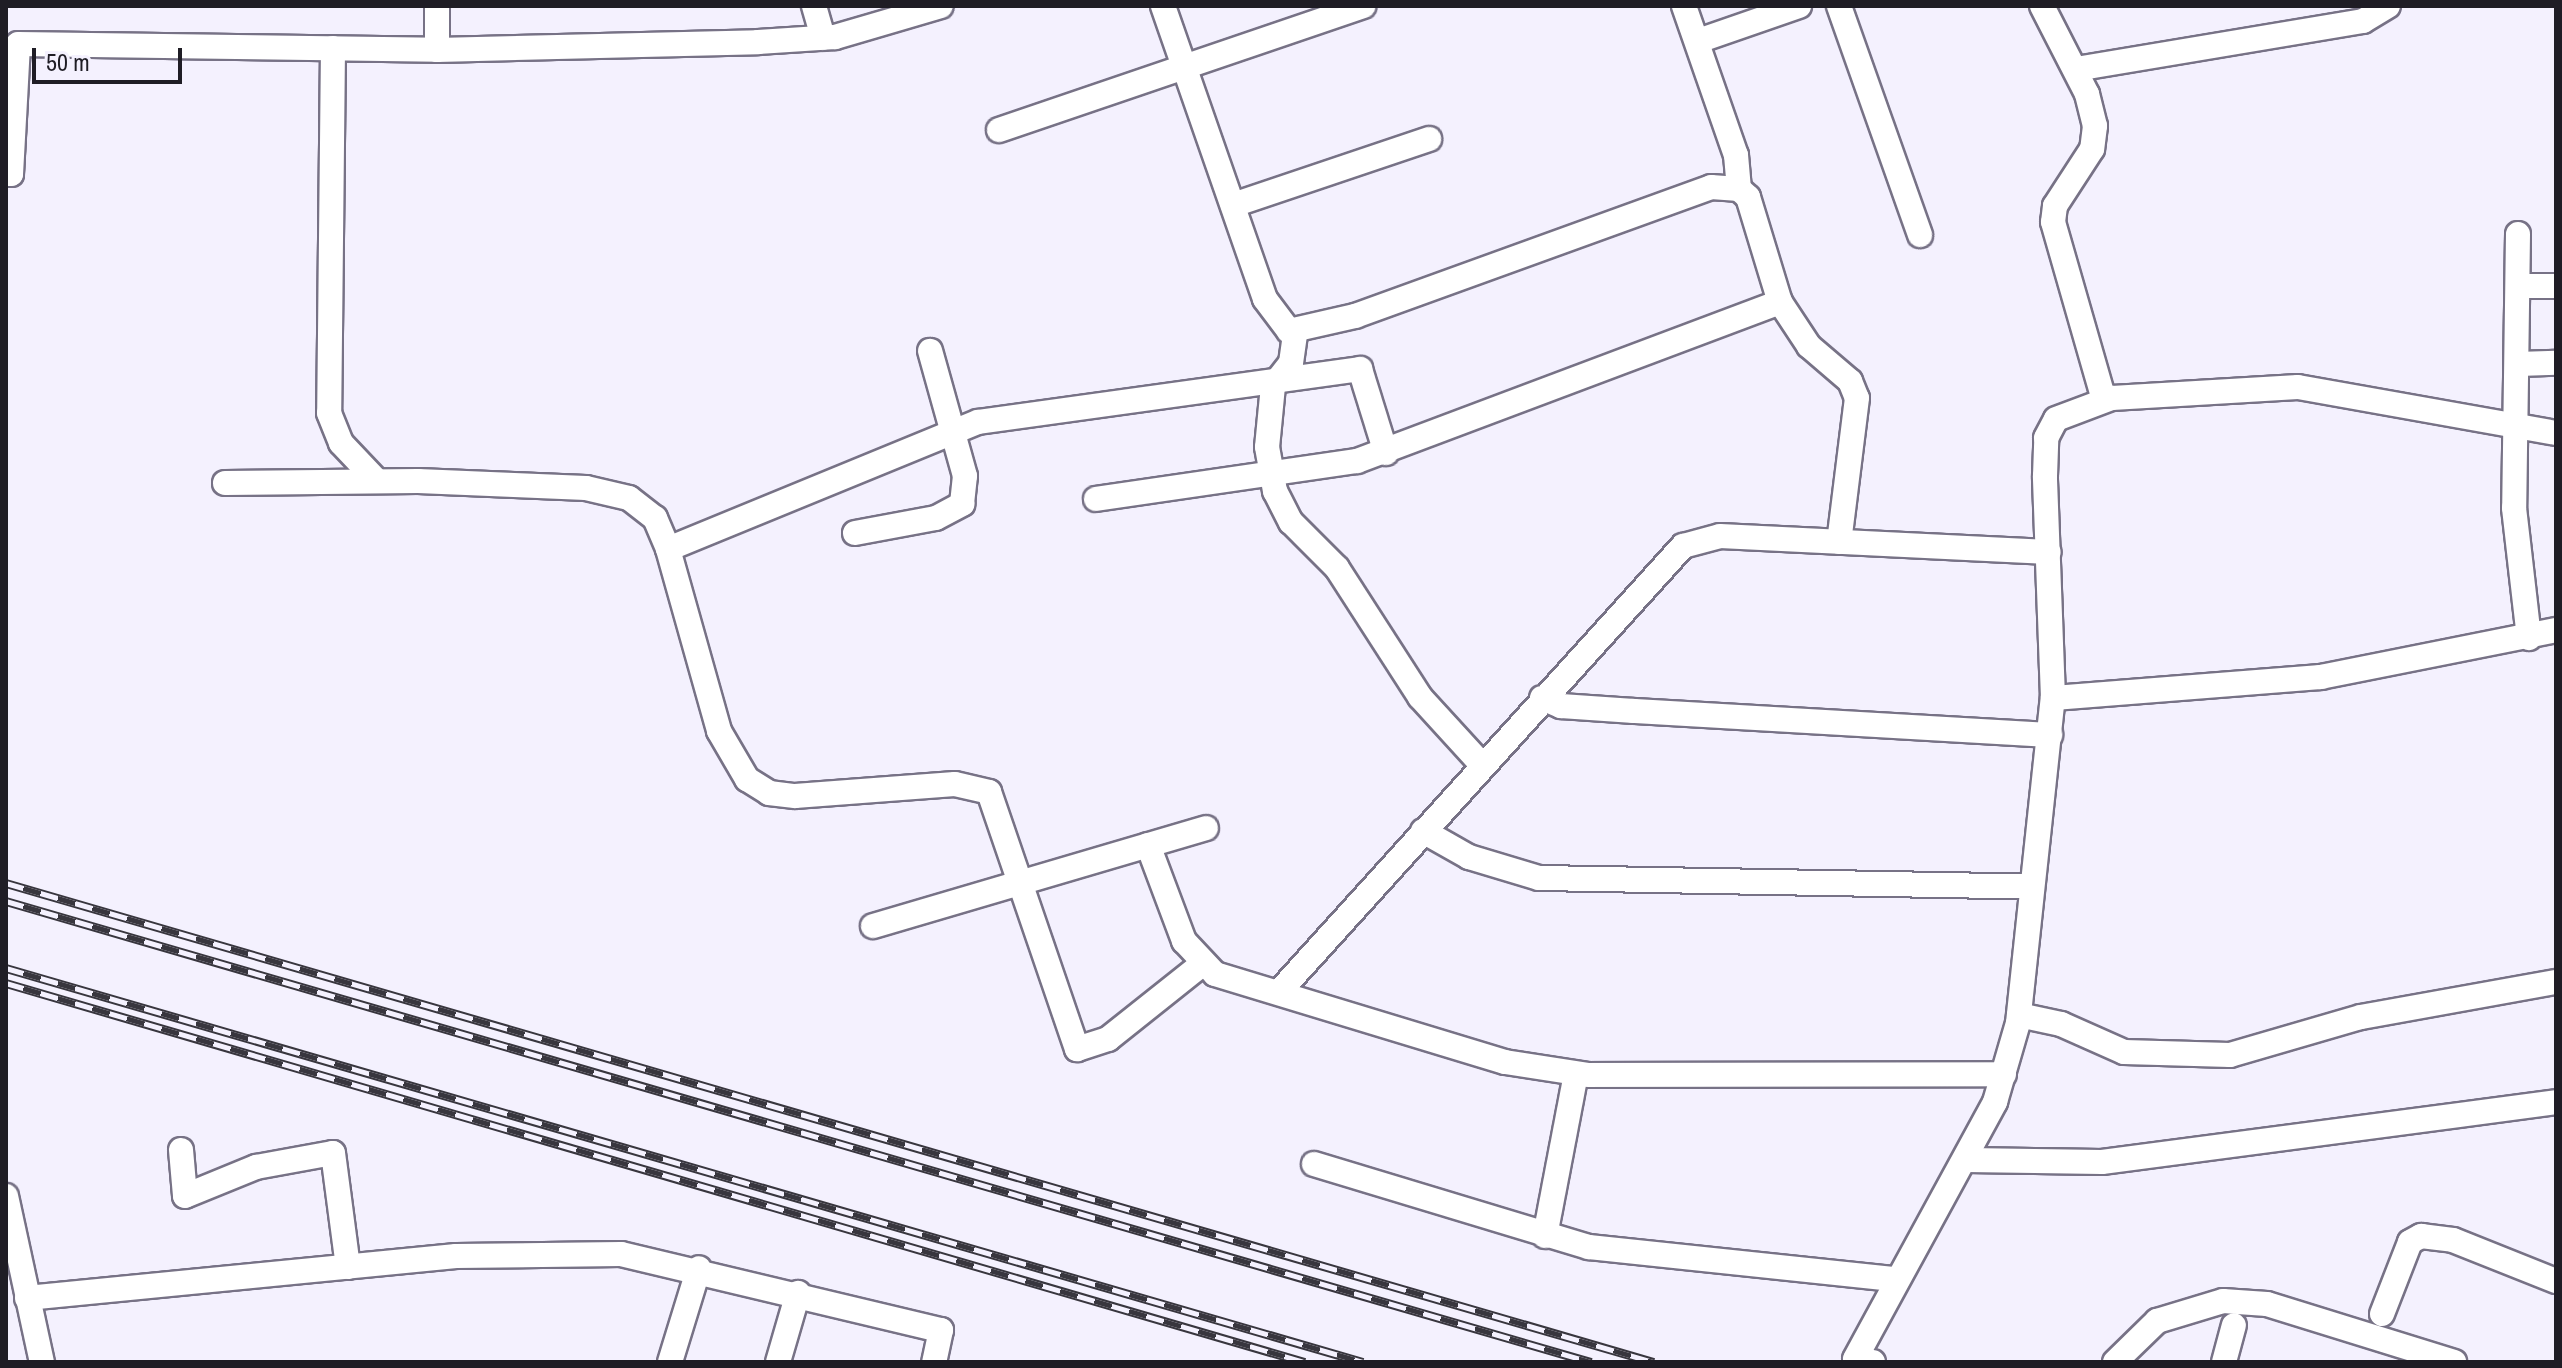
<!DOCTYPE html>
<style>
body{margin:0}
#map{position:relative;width:2562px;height:1368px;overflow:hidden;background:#f4f1fe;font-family:"Archivo Narrow",sans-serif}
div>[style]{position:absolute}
.roads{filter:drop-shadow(2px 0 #777286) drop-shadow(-2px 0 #777286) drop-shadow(0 2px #777286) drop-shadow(0 -2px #777286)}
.minor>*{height:24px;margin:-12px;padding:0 12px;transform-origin:12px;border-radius:12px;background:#fff}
.rail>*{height:9px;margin-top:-4.5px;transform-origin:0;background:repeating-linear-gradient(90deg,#f4f1fe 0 18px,#38363e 0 36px);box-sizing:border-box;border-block:2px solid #38363e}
span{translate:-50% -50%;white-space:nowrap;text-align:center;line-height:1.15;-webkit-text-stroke:7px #f4f1fe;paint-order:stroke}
.frame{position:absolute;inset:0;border:8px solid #1f1d25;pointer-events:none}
.scale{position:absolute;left:32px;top:48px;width:150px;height:36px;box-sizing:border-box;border:4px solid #1f1d25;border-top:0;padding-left:10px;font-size:24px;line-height:28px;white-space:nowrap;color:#1f1d25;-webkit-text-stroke:6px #f4f1fe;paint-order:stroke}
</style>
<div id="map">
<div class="roads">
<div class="minor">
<div style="left:814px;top:6px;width:33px;rotate:74deg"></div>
<div style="left:1163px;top:6px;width:310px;rotate:70.8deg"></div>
<div style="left:1265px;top:299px;width:40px;rotate:53deg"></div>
<div style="left:1289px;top:331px;width:68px;rotate:-12.8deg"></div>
<div style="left:1355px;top:316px;width:379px;rotate:-19.9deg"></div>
<div style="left:1711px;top:187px;width:28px;rotate:4deg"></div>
<div style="left:1739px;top:189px;width:12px;rotate:42deg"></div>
<div style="left:1748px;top:197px;width:110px;rotate:73.1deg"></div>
<div style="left:1780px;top:302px;width:53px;rotate:56.6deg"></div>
<div style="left:1809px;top:346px;width:54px;rotate:40.5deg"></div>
<div style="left:1850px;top:381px;width:18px;rotate:68deg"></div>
<div style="left:1857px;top:398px;width:145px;rotate:97.1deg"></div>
<div style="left:1684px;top:6px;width:158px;rotate:70.8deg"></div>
<div style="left:1736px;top:155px;width:34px;rotate:85deg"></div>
<div style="left:1839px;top:6px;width:243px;rotate:70.5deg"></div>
<div style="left:2042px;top:6px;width:99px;rotate:62.9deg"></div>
<div style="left:2087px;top:94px;width:33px;rotate:76deg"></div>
<div style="left:2095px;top:126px;width:23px;rotate:97deg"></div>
<div style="left:2092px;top:149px;width:68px;rotate:123deg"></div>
<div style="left:2055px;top:206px;width:16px;rotate:97deg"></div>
<div style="left:2053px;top:222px;width:185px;rotate:74deg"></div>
<div style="left:1698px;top:41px;width:107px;rotate:-19.1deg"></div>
<div style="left:333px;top:48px;width:365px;rotate:90.6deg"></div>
<div style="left:329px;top:413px;width:32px;rotate:68deg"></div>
<div style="left:341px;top:443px;width:52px;rotate:46.5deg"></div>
<div style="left:437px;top:50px;width:44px;rotate:-90deg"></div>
<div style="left:2076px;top:69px;width:291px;rotate:-9.5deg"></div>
<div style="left:2363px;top:21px;width:29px;rotate:-31deg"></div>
<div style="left:999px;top:130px;width:385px;rotate:-18.8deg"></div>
<div style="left:6px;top:174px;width:5px"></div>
<div style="left:11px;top:174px;width:130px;rotate:-86.9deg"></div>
<div style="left:18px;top:44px;width:419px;rotate:0.8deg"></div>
<div style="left:437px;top:50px;width:321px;rotate:-1.4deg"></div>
<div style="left:758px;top:42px;width:77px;rotate:-3.7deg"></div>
<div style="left:835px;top:37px;width:110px;rotate:-16.3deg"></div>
<div style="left:1233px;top:205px;width:207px;rotate:-18.6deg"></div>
<div style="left:2518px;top:234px;width:274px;rotate:90.8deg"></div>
<div style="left:2514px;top:508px;width:131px;rotate:83.4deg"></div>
<div style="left:2518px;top:286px;width:38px"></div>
<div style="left:2518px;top:364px;width:38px;rotate:-2deg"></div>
<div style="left:1273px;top:386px;width:61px;rotate:95.6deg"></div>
<div style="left:1267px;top:447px;width:45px;rotate:79.7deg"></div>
<div style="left:1275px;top:491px;width:35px;rotate:63deg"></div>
<div style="left:1291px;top:522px;width:65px;rotate:45deg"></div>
<div style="left:1337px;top:568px;width:153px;rotate:57.2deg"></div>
<div style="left:1420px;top:697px;width:92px;rotate:47.6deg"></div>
<div style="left:1273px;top:386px;width:29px;rotate:-52deg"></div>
<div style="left:1291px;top:363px;width:30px;rotate:-82deg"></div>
<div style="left:225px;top:483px;width:193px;rotate:-0.6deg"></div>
<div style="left:418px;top:481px;width:168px;rotate:2.4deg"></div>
<div style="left:586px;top:488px;width:44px;rotate:13.1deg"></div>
<div style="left:629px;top:498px;width:33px;rotate:38deg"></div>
<div style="left:655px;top:518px;width:34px;rotate:67deg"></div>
<div style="left:668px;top:549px;width:189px;rotate:74.3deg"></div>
<div style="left:719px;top:731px;width:56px;rotate:59.7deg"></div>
<div style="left:747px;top:779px;width:26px;rotate:32deg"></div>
<div style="left:769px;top:793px;width:26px;rotate:7deg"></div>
<div style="left:795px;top:796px;width:160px;rotate:-4.3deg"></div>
<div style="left:955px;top:784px;width:35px;rotate:13deg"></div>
<div style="left:989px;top:792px;width:272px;rotate:71.1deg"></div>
<div style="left:1077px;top:1049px;width:33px;rotate:-18deg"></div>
<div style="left:1108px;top:1039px;width:119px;rotate:-38.5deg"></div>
<div style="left:1096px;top:499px;width:264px;rotate:-8.3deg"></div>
<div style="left:1357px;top:461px;width:452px;rotate:-20.6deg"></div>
<div style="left:855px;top:533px;width:82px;rotate:-10.5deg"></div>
<div style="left:936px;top:518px;width:30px;rotate:-28deg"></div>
<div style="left:962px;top:504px;width:28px;rotate:-84deg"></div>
<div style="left:965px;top:476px;width:130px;rotate:-105.6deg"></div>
<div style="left:668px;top:549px;width:335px;rotate:-22.3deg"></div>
<div style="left:978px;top:422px;width:386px;rotate:-7.9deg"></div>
<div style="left:1360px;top:369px;width:88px;rotate:72.8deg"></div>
<div style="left:1542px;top:698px;width:21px;rotate:23deg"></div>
<div style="left:1561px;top:706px;width:73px;rotate:3.9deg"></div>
<div style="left:1634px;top:711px;width:417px;rotate:3.3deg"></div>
<div style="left:2053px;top:698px;width:269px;rotate:-4.5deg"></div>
<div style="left:2321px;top:677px;width:240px;rotate:-11.3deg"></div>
<div style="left:1423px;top:831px;width:53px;rotate:29.5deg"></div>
<div style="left:1469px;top:857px;width:73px;rotate:16.7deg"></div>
<div style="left:1539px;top:878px;width:493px;rotate:1deg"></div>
<div style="left:1148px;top:845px;width:103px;rotate:69.4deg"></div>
<div style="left:1184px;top:941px;width:45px;rotate:46.8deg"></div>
<div style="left:1215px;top:974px;width:303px;rotate:16.9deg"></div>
<div style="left:1505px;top:1062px;width:85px;rotate:8.8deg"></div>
<div style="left:1589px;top:1075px;width:415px;rotate:-0.1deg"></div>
<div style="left:873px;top:926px;width:347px;rotate:-16.4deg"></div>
<div style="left:1279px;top:992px;width:602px;rotate:-47.83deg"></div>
<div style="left:1683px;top:546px;width:38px;rotate:-15deg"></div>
<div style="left:1720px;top:536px;width:329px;rotate:2.8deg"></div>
<div style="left:2019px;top:1015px;width:43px;rotate:12.1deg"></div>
<div style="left:2061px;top:1024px;width:69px;rotate:24deg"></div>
<div style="left:2124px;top:1052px;width:106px;rotate:1.6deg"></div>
<div style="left:2230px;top:1055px;width:136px;rotate:-16.2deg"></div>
<div style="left:2361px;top:1017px;width:198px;rotate:-10.2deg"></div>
<div style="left:181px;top:1150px;width:46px;rotate:85deg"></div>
<div style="left:185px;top:1196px;width:77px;rotate:-22.2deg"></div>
<div style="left:256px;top:1167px;width:78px;rotate:-10.3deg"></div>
<div style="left:333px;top:1153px;width:115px;rotate:82.5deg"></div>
<div style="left:1967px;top:1160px;width:135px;rotate:0.8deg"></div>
<div style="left:2102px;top:1162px;width:458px;rotate:-7.5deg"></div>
<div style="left:1314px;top:1164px;width:287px;rotate:16.8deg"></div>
<div style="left:1589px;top:1247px;width:308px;rotate:6deg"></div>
<div style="left:6px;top:1196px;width:170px;rotate:77.8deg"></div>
<div style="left:1545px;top:1236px;width:165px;rotate:-79.2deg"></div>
<div style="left:27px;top:1298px;width:431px;rotate:-5.6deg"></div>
<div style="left:456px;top:1256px;width:165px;rotate:-0.7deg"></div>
<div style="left:621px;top:1254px;width:329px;rotate:13.4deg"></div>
<div style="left:941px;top:1330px;width:33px;rotate:102deg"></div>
<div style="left:2382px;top:1314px;width:77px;rotate:-68.7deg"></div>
<div style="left:2410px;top:1242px;width:13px;rotate:-29deg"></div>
<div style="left:2421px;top:1236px;width:32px;rotate:7deg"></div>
<div style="left:2453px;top:1240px;width:111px;rotate:21.7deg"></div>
<div style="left:670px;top:1362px;width:98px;rotate:-72.9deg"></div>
<div style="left:778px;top:1362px;width:72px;rotate:-73.8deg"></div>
<div style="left:1873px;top:1362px;width:18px;rotate:-171deg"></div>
<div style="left:1855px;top:1359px;width:293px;rotate:-61.4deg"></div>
<div style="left:1995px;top:1102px;width:82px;rotate:-73.8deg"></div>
<div style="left:2018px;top:1023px;width:327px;rotate:-83.9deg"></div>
<div style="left:2053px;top:698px;width:222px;rotate:-92.1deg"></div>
<div style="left:2045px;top:476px;width:38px;rotate:-88deg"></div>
<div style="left:2046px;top:438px;width:21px;rotate:-62deg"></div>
<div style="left:2056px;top:419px;width:60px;rotate:-20.6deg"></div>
<div style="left:2112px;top:398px;width:186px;rotate:-3.4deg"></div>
<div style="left:2298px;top:387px;width:262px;rotate:10.1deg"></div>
<div style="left:2115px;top:1362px;width:59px;rotate:-44.3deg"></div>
<div style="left:2157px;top:1321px;width:69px;rotate:-16.9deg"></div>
<div style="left:2223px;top:1301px;width:44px;rotate:3.9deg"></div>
<div style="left:2267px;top:1304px;width:196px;rotate:17.2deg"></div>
<div style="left:2224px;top:1362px;width:38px;rotate:-75deg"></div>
</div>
</div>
<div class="rail">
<div style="left:6px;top:883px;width:1716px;rotate:16.21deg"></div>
<div style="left:6px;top:901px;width:1651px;rotate:16.22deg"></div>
<div style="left:6px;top:968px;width:1413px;rotate:16.19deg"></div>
<div style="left:6px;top:983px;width:1353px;rotate:16.27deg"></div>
</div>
<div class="frame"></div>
<div class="scale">50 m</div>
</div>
